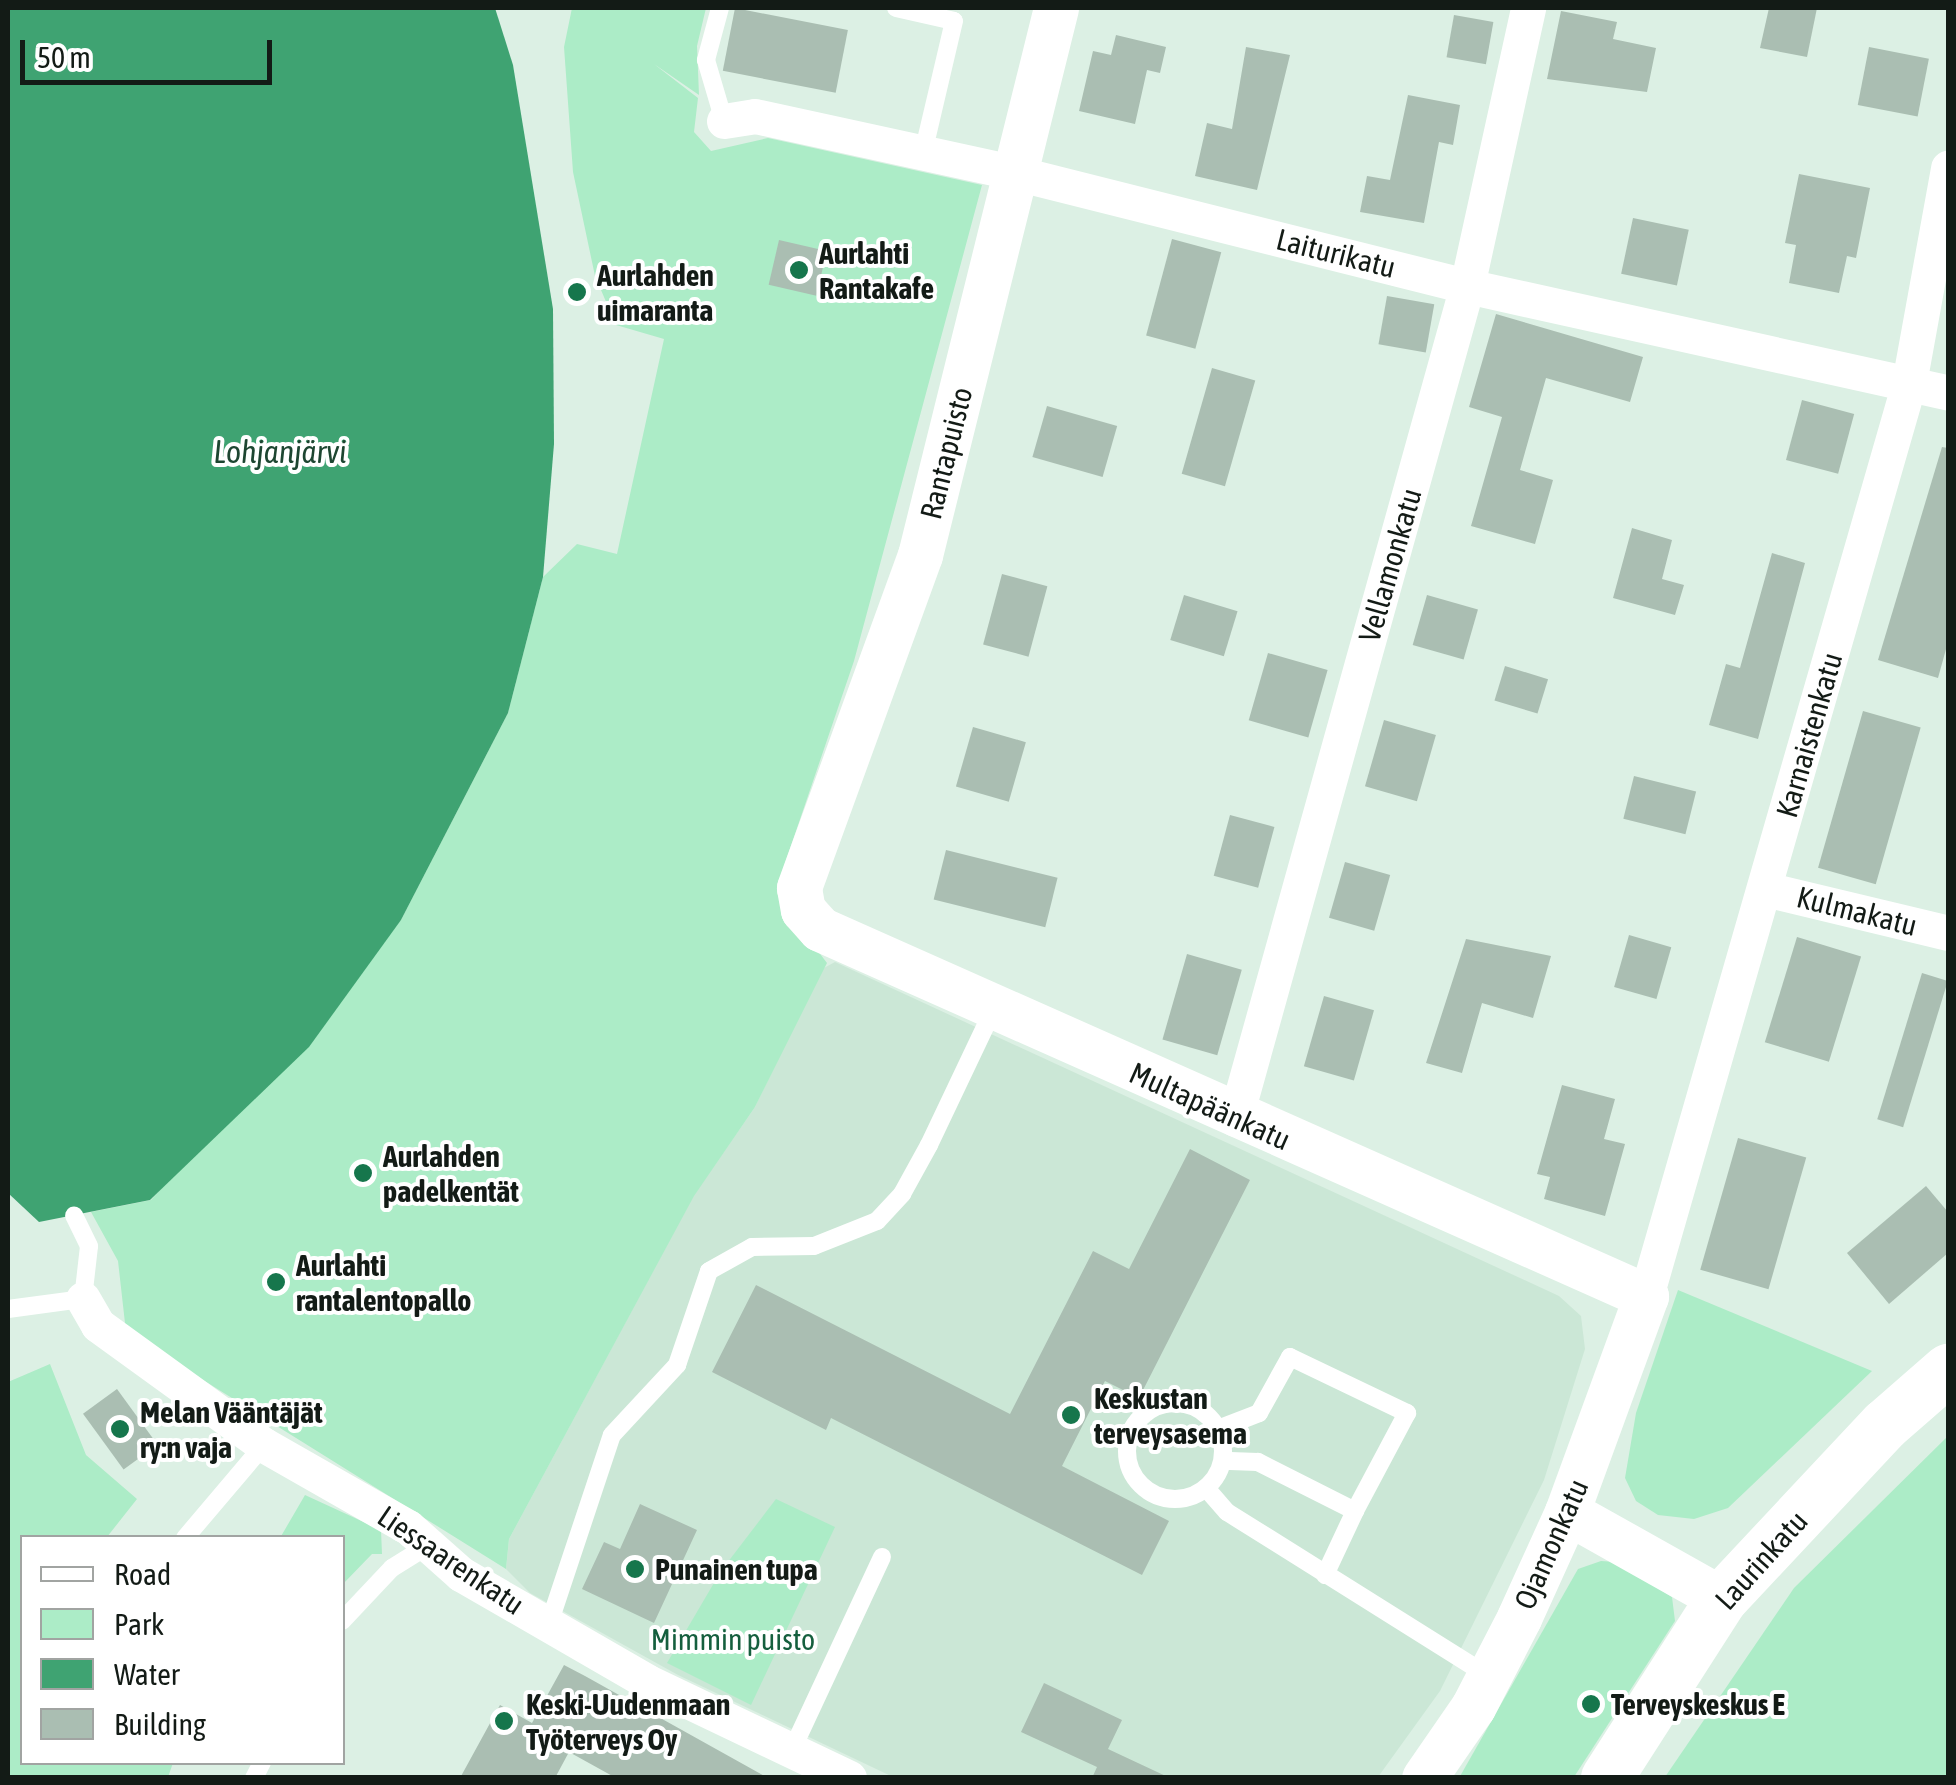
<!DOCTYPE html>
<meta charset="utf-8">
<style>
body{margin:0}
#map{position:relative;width:1956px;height:1785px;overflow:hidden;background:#dcf0e4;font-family:"Asap Condensed",sans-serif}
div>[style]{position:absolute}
.built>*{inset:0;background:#cbe7d6}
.green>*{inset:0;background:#acecc7}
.water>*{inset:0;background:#3fa372}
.building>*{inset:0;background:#aabeb2;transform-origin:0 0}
.service>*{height:18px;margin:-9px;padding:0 9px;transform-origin:9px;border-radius:9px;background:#fff}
.service>.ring{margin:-9px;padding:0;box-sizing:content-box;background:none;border:18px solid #fff;border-radius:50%}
.minor>*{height:35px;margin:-17.5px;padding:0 17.5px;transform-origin:17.5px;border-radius:17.5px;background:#fff}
.tertiary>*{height:45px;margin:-22.5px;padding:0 22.5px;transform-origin:22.5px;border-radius:22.5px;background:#fff}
.secondary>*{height:52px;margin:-26px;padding:0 26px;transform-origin:26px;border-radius:26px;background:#fff}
.dots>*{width:28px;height:28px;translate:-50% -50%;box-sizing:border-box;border:5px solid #fff;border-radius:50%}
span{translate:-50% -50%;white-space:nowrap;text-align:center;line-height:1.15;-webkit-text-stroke:8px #fff;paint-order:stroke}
.poi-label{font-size:30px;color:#131b16;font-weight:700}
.left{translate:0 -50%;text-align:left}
.street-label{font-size:30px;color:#131b16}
.park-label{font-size:30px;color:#155f3e}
.water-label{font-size:32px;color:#1d4631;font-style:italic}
.frame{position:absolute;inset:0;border:10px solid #131b16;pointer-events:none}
.legend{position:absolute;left:20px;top:1535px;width:325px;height:230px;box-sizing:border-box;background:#fff;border:2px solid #a1a4a2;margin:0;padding:12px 18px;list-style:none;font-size:30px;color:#131b16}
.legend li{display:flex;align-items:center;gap:20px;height:50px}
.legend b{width:50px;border:2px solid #a1a4a2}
.scale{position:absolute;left:20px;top:40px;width:252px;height:45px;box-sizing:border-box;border:5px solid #131b16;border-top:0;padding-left:12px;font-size:30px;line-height:35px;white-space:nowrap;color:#131b16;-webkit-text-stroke:8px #fff;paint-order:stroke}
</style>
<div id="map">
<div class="built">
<div style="clip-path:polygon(835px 962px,1559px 1296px,1581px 1316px,1585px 1349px,1544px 1480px,1440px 1691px,1378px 1777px,893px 1777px,678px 1675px,530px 1593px,506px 1569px,509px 1539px,694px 1195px,755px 1107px,822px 969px)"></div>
</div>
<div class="green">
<div style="clip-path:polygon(572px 8px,706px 8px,697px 46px,699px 95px,654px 64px,698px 98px,694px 132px,711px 151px,768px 138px,982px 185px,854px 661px,781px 875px,802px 930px,827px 963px,755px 1107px,694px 1196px,509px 1539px,506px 1569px,126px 1332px,118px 1261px,91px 1212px,151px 1200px,401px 920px,508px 713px,543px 577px,577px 544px,617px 554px,664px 339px,616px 325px,595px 276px,573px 172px,564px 47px)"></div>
<div style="clip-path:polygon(1678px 1290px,1872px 1371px,1728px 1508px,1694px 1519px,1658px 1515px,1636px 1501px,1625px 1478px,1636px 1413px)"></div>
<div style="clip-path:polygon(50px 1364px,86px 1455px,137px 1499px,107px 1537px,22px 1538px,22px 1762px,173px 1763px,168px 1777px,8px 1777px,8px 1382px)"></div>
<div style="clip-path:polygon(1948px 1436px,1948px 1777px,1665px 1777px,1794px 1588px)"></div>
<div style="clip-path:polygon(305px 1495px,381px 1530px,382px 1554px,372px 1554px,343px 1584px,342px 1538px,280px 1538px)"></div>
<div style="clip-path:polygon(776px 1499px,835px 1527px,751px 1705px,667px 1663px,721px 1571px)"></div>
<div style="clip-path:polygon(1601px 1561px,1616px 1562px,1672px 1597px,1675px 1621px,1574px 1777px,1459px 1778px,1578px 1569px)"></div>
</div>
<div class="water">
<div style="clip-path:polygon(8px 8px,495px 8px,513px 65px,553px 309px,554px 444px,543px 577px,508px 713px,401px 920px,309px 1047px,150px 1200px,39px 1222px,8px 1193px)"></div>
</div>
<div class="building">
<div style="left:735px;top:8px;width:115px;height:64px;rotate:11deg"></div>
<div style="clip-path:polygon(1769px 8px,1817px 8px,1807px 57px,1760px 48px)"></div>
<div style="clip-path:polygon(1561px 11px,1617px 22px,1613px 39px,1656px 48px,1647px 92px,1547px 79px)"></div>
<div style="left:1454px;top:15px;width:40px;height:43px;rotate:10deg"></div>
<div style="clip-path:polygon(1116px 35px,1166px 47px,1160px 73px,1147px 70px,1135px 124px,1079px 111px,1093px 51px,1111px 55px)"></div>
<div style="clip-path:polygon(1246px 47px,1290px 55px,1257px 190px,1195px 176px,1207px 123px,1232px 129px)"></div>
<div style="left:1869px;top:47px;width:61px;height:59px;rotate:11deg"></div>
<div style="clip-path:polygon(1408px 95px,1460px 105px,1453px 145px,1439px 142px,1424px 223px,1360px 212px,1367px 176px,1390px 180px)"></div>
<div style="clip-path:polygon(1799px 174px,1870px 188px,1856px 258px,1847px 256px,1839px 293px,1789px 283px,1796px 245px,1785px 243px)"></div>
<div style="left:1633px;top:218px;width:57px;height:57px;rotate:12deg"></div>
<div style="left:1172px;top:239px;width:51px;height:100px;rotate:15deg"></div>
<div style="left:779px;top:240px;width:49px;height:46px;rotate:13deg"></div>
<div style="left:1387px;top:296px;width:48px;height:49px;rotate:10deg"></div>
<div style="clip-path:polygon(1496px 314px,1643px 357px,1630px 402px,1546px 378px,1520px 470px,1553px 480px,1535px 544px,1471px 526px,1502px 417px,1469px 407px)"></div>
<div style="left:1212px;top:368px;width:45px;height:110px;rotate:16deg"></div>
<div style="left:1802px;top:400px;width:54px;height:62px;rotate:15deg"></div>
<div style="left:1047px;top:406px;width:73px;height:53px;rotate:16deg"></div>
<div style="clip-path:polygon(1942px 447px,1948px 448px,1948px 642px,1938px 678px,1878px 660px)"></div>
<div style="clip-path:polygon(1632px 528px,1672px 540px,1662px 579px,1684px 585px,1675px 615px,1613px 598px)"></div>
<div style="clip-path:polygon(1772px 553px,1805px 563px,1758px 739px,1709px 725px,1726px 664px,1740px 668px)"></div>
<div style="left:1002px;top:574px;width:47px;height:73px;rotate:15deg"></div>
<div style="left:1184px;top:595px;width:56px;height:47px;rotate:17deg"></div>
<div style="left:1427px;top:595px;width:53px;height:52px;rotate:16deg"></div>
<div style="left:1268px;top:653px;width:62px;height:70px;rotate:16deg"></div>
<div style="left:1505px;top:666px;width:45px;height:36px;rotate:17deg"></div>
<div style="left:1863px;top:711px;width:60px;height:163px;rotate:16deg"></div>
<div style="left:1384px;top:720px;width:54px;height:69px;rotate:16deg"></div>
<div style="left:973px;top:727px;width:55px;height:62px;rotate:16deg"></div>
<div style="left:1634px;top:776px;width:64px;height:44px;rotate:14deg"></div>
<div style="left:1230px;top:815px;width:46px;height:63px;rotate:15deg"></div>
<div style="left:946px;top:850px;width:115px;height:51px;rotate:14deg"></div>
<div style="left:1345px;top:862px;width:47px;height:58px;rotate:16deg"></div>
<div style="left:1629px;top:935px;width:44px;height:54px;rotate:16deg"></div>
<div style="left:1797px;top:937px;width:67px;height:110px;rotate:17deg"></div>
<div style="clip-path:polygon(1466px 939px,1551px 956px,1533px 1018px,1482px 1003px,1462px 1073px,1426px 1063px)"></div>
<div style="left:1187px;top:954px;width:57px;height:89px;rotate:16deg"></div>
<div style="left:1922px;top:973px;width:27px;height:153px;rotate:17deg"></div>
<div style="left:1324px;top:996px;width:52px;height:73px;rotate:16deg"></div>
<div style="clip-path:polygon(1562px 1085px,1615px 1099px,1604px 1139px,1625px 1144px,1605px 1216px,1544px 1199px,1550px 1177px,1537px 1174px)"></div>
<div style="left:1738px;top:1138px;width:71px;height:137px;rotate:16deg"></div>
<div style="clip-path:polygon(1190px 1149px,1250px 1180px,1139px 1398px,1105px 1381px,1062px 1466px,1169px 1521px,1142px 1575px,831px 1418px,826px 1430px,712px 1372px,756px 1285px,1010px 1414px,1093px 1251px,1129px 1269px)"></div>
<div style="clip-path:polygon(1926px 1186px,1948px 1212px,1948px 1253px,1889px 1304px,1847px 1253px)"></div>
<div style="left:117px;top:1389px;width:69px;height:42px;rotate:54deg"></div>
<div style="clip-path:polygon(640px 1504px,697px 1530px,654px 1623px,582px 1589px,604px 1542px,620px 1549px)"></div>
<div style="clip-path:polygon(564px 1665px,585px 1676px,768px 1778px,616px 1778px,569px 1752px,555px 1778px,460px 1778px,500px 1705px,532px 1723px)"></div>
<div style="clip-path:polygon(1044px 1683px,1122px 1720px,1108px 1749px,1170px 1778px,1092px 1778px,1097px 1767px,1021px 1732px)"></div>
</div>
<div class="service">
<div style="left:720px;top:8px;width:54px;rotate:105.1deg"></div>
<div style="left:706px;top:60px;width:64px;rotate:73.6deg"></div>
<div style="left:896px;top:8px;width:59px;rotate:12.6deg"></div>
<div style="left:954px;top:21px;width:136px;rotate:103.2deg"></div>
<div style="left:8px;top:1309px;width:76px;rotate:-7.6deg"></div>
<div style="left:83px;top:1299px;width:53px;rotate:-83.5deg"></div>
<div style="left:89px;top:1246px;width:34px;rotate:-116deg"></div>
<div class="ring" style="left:1127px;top:1403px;width:78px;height:78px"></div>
<div style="left:1218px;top:1429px;width:44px;rotate:-21.3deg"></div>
<div style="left:1259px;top:1413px;width:64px;rotate:-61deg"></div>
<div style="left:1290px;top:1357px;width:130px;rotate:25.6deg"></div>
<div style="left:1407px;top:1413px;width:111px;rotate:118deg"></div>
<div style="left:1355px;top:1511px;width:109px;rotate:-153.2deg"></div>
<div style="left:1258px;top:1462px;width:35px;rotate:-178deg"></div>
<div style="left:1206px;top:1488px;width:32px;rotate:49deg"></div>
<div style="left:1227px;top:1512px;width:308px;rotate:32.1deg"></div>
<div style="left:185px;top:1538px;width:122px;rotate:-49.7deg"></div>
<div style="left:1325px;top:1575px;width:71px;rotate:-64.9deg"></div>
<div style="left:342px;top:1621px;width:73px;rotate:-46.7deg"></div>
<div style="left:392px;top:1568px;width:44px;rotate:-31.9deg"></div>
<div style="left:549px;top:1624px;width:199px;rotate:-71.6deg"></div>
<div style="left:612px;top:1435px;width:96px;rotate:-47.1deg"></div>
<div style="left:677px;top:1365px;width:99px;rotate:-71.2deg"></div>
<div style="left:709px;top:1271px;width:49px;rotate:-29.2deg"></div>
<div style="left:752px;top:1247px;width:62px;rotate:-0.9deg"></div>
<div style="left:814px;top:1246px;width:68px;rotate:-21.6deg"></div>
<div style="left:877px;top:1221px;width:37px;rotate:-47deg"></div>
<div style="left:902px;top:1194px;width:56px;rotate:-61.1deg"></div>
<div style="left:929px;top:1145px;width:152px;rotate:-64.6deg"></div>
<div style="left:792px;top:1750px;width:213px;rotate:-65deg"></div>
<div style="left:254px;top:1778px;width:18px;rotate:-63deg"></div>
</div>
<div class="minor">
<div style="left:724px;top:121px;width:31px;rotate:-9deg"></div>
<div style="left:755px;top:116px;width:267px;rotate:12.3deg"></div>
<div style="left:1016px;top:173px;width:465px;rotate:14.1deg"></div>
<div style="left:1467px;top:286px;width:493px;rotate:12.5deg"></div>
<div style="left:1765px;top:889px;width:188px;rotate:13.5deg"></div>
<div style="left:1235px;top:1119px;width:865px;rotate:-74.44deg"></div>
<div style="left:1467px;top:286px;width:285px;rotate:-77.6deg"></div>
<div style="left:1646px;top:1296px;width:950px;rotate:-73.93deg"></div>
<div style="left:1909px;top:383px;width:219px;rotate:-79.7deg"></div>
<div style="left:83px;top:1299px;width:30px;rotate:60deg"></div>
<div style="left:98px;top:1325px;width:205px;rotate:35.9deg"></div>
<div style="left:264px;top:1445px;width:166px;rotate:29.7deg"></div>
<div style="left:408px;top:1527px;width:71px;rotate:41.6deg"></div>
<div style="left:461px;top:1574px;width:214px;rotate:30deg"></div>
<div style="left:646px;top:1681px;width:225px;rotate:25.5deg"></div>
</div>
<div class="tertiary">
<div style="left:1056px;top:8px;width:564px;rotate:103.96deg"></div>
<div style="left:920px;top:555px;width:354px;rotate:110deg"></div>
<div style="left:799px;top:888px;width:22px;rotate:80deg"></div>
<div style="left:803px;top:910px;width:25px;rotate:48deg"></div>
<div style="left:820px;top:929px;width:904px;rotate:23.96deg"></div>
<div style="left:1646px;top:1296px;width:230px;rotate:110.1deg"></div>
<div style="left:1567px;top:1512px;width:116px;rotate:114.4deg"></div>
<div style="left:1519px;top:1618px;width:100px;rotate:117.3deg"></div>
<div style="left:1473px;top:1707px;width:86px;rotate:124.6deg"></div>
<div style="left:1567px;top:1512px;width:178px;rotate:29.3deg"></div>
</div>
<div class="secondary">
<div style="left:1607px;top:1778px;width:213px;rotate:-57.3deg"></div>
<div style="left:1722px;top:1599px;width:238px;rotate:-46.9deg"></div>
<div style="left:1885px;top:1425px;width:84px;rotate:-41.1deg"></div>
</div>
<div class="dots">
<div style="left:799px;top:270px;background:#16764c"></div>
<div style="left:577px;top:292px;background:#16764c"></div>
<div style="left:363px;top:1173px;background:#16764c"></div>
<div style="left:276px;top:1282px;background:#16764c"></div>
<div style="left:1071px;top:1415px;background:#16764c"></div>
<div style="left:120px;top:1429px;background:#16764c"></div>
<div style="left:635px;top:1569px;background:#16764c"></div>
<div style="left:1591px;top:1704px;background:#16764c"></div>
<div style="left:504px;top:1721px;background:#16764c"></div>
</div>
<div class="poi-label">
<span class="left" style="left:819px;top:270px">Aurlahti<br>Rantakafe</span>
<span class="left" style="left:597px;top:292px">Aurlahden<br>uimaranta</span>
<span class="left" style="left:383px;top:1173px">Aurlahden<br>padelkentät</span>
<span class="left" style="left:296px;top:1282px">Aurlahti<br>rantalentopallo</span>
<span class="left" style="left:1094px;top:1415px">Keskustan<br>terveysasema</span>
<span class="left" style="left:140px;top:1429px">Melan Vääntäjät<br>ry:n vaja</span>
<span class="left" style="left:655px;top:1569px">Punainen tupa</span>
<span class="left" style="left:526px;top:1721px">Keski-Uudenmaan<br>Työterveys Oy</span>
<span class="left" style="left:1611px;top:1704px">Terveyskeskus E</span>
</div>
<div class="street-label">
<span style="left:1336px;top:253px;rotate:14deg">Laiturikatu</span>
<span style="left:946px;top:453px;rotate:-76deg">Rantapuisto</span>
<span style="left:1390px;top:565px;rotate:-74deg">Vellamonkatu</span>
<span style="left:1809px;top:735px;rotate:-74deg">Karnaistenkatu</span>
<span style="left:1857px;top:911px;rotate:14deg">Kulmakatu</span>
<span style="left:1210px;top:1106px;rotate:24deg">Multapäänkatu</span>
<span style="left:1551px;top:1544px;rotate:-66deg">Ojamonkatu</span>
<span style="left:451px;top:1560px;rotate:34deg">Liessaarenkatu</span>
<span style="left:1761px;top:1560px;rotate:-48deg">Laurinkatu</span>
</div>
<div class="park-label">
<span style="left:733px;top:1639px">Mimmin puisto</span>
</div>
<div class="water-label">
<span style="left:280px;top:452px">Lohjanjärvi</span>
</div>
<div class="frame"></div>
<ul class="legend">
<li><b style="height:12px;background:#fff"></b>Road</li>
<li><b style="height:28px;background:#acecc7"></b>Park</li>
<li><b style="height:28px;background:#3fa372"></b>Water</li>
<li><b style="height:28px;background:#aabeb2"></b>Building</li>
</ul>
<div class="scale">50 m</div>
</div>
